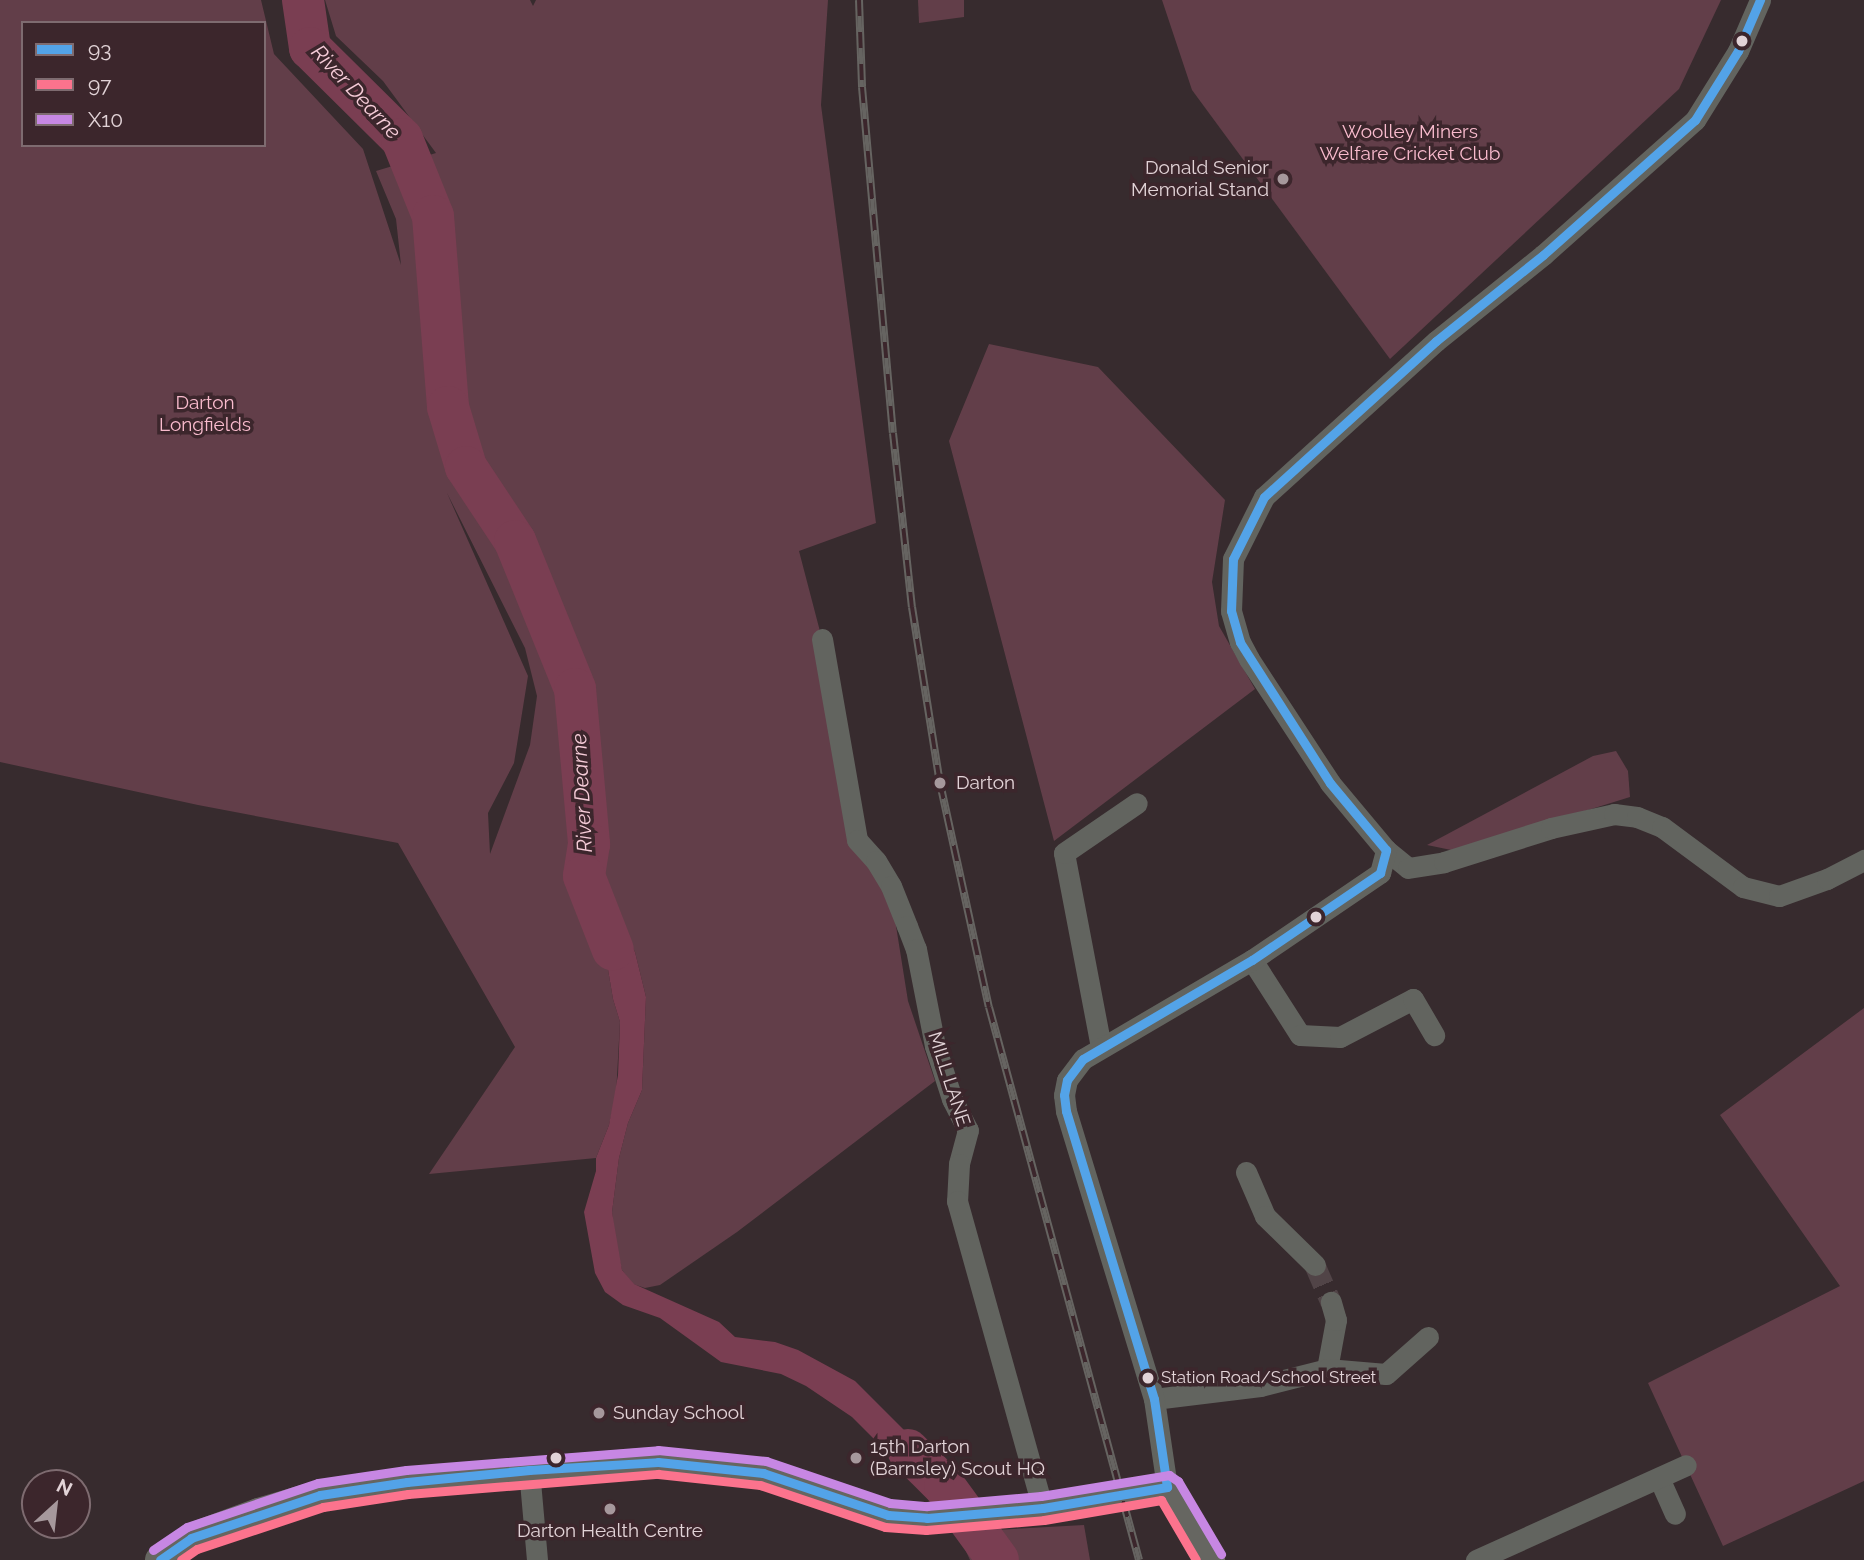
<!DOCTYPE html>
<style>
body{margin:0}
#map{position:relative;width:1864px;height:1560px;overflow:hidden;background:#372b2e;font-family:Raleway,sans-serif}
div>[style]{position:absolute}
.green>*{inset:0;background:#623e49}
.water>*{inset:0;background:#7a3e52}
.river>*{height:42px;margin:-21px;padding:0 21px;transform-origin:21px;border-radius:21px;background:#7a3e52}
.street-tunnel>*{height:21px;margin-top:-10.5px;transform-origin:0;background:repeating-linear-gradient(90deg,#514447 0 21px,transparent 0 31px)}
.street>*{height:21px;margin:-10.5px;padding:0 10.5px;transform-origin:10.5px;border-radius:10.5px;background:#62645f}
.secondary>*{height:30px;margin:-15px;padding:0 15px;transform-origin:15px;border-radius:15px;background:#666661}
.rail>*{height:8px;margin-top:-4px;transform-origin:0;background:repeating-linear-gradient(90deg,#3c262c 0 16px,#666461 0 32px);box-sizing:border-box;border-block:2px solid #666461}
.bus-1>*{height:9px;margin:-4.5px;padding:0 4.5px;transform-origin:4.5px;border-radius:4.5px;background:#53a3e8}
.bus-2>*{height:9px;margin:-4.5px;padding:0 4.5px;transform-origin:4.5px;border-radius:4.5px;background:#fc738d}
.bus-3>*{height:9px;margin:-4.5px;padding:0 4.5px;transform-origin:4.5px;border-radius:4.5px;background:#c787e3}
.dots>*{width:19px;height:19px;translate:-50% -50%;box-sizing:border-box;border:4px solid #3c262c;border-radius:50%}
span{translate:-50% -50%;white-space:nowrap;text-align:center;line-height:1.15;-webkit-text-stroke:7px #3c262c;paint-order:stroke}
.bus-label{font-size:17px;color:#e2d3d7}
.left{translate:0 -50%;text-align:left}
.park-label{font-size:19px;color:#f9bbcd}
.poi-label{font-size:19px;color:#e2d3d7}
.right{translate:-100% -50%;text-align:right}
.street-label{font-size:19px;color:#e2d3d7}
.water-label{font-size:21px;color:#f6ccd8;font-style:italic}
.legend{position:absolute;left:21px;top:21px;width:245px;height:126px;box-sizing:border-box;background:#3c262c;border:2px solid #7e6b70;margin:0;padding:9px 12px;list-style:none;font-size:21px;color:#e2d3d7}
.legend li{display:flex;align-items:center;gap:14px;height:35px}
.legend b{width:35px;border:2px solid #7e6b70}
.north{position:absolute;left:21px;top:1469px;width:70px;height:70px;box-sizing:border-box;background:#3c262c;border:2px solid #7e6b70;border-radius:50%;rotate:27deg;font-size:19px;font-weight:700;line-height:28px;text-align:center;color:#e2d3d7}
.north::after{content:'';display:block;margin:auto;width:24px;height:32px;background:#a6989c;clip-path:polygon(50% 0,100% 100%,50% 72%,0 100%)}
</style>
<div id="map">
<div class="green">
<div style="clip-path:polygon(evenodd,0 0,261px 0,274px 54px,363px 149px,401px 265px,396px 219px,376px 171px,436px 153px,383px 81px,336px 36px,325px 0,530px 0,533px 6px,536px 0,828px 0,821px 105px,876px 523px,799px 551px,822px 639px,857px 840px,893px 907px,908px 1001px,935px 1081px,737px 1232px,660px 1285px,645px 1288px,633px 1284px,622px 1270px,615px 1241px,612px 1212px,619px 1158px,628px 1123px,642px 1090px,646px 997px,635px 952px,601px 889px,587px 900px,602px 934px,613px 999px,620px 1022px,616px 1095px,609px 1125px,596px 1158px,429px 1174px,515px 1047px,398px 843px,198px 805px,0 762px,0 0,23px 23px,264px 23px,264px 145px,23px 145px,23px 23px,0 0,447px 493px,525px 648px,537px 696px,530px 745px,490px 854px,488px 813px,514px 763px,528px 676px,447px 493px)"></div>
<div style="clip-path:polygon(918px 0,964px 0,964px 17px,919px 23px)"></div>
<div style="clip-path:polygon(1162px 0,1721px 0,1679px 89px,1390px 359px,1192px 90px)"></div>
<div style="clip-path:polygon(989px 344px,1098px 367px,1225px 500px,1212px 582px,1219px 626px,1255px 689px,1054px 841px,949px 441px)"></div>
<div style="clip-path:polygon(1616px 751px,1628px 771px,1630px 797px,1456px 851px,1427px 845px,1593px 756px)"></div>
<div style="clip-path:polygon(1864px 1008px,1864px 1481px,1723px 1546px,1648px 1383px,1840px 1286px,1720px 1115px)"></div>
<div style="clip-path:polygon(1084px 1525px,1090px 1560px,970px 1560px,957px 1532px)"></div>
</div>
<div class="water">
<div style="clip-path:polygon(600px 889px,635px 952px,646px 997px,642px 1090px,628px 1123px,619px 1158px,612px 1212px,622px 1270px,634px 1284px,719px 1322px,735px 1337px,775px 1342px,798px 1350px,855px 1381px,953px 1479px,973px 1492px,923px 1492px,918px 1483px,852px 1417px,806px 1386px,781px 1374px,721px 1362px,660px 1318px,623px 1305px,605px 1292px,595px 1273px,584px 1212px,596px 1171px,596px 1158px,609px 1125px,618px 1075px,620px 1022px,613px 999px,602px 934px,587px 900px)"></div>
</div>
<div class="river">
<div style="left:303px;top:0;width:49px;rotate:81.7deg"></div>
<div style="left:310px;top:48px;width:129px;rotate:44.7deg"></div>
<div style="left:402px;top:139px;width:83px;rotate:68.1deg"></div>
<div style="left:433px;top:216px;width:192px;rotate:85.5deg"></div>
<div style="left:448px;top:407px;width:63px;rotate:73.3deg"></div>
<div style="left:466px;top:467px;width:89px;rotate:56.5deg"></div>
<div style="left:515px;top:541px;width:160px;rotate:67.9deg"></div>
<div style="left:575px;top:689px;width:156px;rotate:84.8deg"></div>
<div style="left:589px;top:844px;width:32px;rotate:99deg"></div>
<div style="left:584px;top:876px;width:79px;rotate:68.6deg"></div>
<div style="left:908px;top:1450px;width:52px;rotate:45deg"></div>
<div style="left:945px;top:1487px;width:90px;rotate:54deg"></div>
</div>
<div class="street-tunnel">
<div style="left:1315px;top:1265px;width:40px;rotate:66.6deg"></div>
</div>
<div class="street">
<div style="left:1760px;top:0;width:56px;rotate:113.3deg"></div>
<div style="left:1738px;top:51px;width:81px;rotate:121.9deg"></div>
<div style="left:1695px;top:120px;width:203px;rotate:138.4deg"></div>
<div style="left:1543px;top:255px;width:137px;rotate:141.2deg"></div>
<div style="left:1436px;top:341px;width:232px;rotate:137.8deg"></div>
<div style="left:1264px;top:497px;width:69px;rotate:116.6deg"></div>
<div style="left:1233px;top:559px;width:52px;rotate:92.2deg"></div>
<div style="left:1231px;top:611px;width:32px;rotate:74deg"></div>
<div style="left:1240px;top:642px;width:19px;rotate:62deg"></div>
<div style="left:1249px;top:659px;width:148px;rotate:56.8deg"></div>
<div style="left:1330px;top:783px;width:87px;rotate:50.1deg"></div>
<div style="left:1386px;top:850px;width:28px;rotate:39deg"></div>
<div style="left:1408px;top:868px;width:36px;rotate:-9deg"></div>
<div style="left:1444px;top:862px;width:112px;rotate:-17.6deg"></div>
<div style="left:1551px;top:828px;width:65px;rotate:-12.5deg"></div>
<div style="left:1614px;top:814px;width:23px;rotate:7deg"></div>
<div style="left:1637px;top:817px;width:27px;rotate:22deg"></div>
<div style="left:1662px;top:827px;width:101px;rotate:36.5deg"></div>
<div style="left:1743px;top:887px;width:37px;rotate:14deg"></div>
<div style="left:1779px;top:896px;width:51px;rotate:-19.5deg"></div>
<div style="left:1827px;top:879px;width:42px;rotate:-27.2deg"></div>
<div style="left:822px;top:639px;width:204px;rotate:80.1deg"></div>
<div style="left:857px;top:840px;width:28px;rotate:48deg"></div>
<div style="left:876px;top:861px;width:29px;rotate:59deg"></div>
<div style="left:891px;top:886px;width:43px;rotate:68.2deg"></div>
<div style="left:907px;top:926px;width:25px;rotate:69deg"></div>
<div style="left:916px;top:949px;width:99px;rotate:78.9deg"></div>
<div style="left:935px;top:1046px;width:56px;rotate:72.2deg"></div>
<div style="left:952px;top:1099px;width:35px;rotate:63deg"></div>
<div style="left:968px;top:1130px;width:35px;rotate:105deg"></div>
<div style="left:959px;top:1164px;width:37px;rotate:93deg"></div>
<div style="left:957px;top:1201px;width:319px;rotate:74.4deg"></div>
<div style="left:1252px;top:960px;width:89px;rotate:57.4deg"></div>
<div style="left:1300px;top:1035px;width:40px;rotate:2.9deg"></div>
<div style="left:1340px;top:1037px;width:82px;rotate:-27.5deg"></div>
<div style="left:1413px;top:999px;width:42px;rotate:59.7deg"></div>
<div style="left:1101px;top:1047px;width:197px;rotate:-100.8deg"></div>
<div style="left:1064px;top:853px;width:88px;rotate:-34.4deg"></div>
<div style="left:1246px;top:1172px;width:48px;rotate:66.6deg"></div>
<div style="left:1265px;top:1216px;width:70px;rotate:44.4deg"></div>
<div style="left:1327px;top:1369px;width:50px;rotate:-79.6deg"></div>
<div style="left:1336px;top:1320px;width:19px;rotate:-106deg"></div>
<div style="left:1154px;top:1399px;width:107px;rotate:-7deg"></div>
<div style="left:1260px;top:1386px;width:69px;rotate:-14.2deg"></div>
<div style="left:1327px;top:1369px;width:59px;rotate:4.8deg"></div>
<div style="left:1386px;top:1374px;width:56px;rotate:-41.4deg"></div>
<div style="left:529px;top:1470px;width:90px;rotate:84.9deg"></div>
<div style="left:1659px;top:1478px;width:39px;rotate:66deg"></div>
<div style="left:1167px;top:1487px;width:89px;rotate:-98.4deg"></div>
<div style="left:1154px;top:1399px;width:301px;rotate:-107deg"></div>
<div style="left:1066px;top:1111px;width:16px;rotate:-97deg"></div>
<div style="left:1064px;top:1095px;width:15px;rotate:-79deg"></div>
<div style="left:1067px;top:1080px;width:26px;rotate:-53deg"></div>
<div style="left:1083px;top:1059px;width:196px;rotate:-30.4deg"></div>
<div style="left:1252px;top:960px;width:155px;rotate:-34.2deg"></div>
<div style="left:1380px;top:873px;width:24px;rotate:-75deg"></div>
<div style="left:1476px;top:1560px;width:230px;rotate:-24.3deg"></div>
</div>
<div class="secondary">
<div style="left:160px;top:1560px;width:38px;rotate:-35deg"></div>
<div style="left:191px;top:1538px;width:72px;rotate:-20.2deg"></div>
<div style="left:259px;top:1513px;width:64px;rotate:-16.4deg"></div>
<div style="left:320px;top:1495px;width:88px;rotate:-8.5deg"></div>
<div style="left:407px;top:1482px;width:252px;rotate:-4.6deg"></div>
<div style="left:658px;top:1462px;width:106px;rotate:6deg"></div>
<div style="left:763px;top:1473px;width:132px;rotate:18.6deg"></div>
<div style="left:888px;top:1515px;width:39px;rotate:4deg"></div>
<div style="left:927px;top:1518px;width:116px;rotate:-4.9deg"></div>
<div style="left:1043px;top:1508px;width:126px;rotate:-9.6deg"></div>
<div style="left:1167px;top:1487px;width:85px;rotate:59.5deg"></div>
</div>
<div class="rail">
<div style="left:859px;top:0;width:87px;rotate:88deg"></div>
<div style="left:862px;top:87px;width:347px;rotate:84.9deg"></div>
<div style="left:893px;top:433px;width:175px;rotate:83.8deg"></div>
<div style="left:912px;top:607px;width:178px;rotate:81deg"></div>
<div style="left:940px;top:783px;width:229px;rotate:77.7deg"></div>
<div style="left:989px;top:1007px;width:573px;rotate:74.82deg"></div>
</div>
<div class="bus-1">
<div style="left:160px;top:1560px;width:38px;rotate:-35deg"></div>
<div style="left:191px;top:1538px;width:136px;rotate:-18.4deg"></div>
<div style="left:320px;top:1495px;width:88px;rotate:-8.5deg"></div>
<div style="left:407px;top:1482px;width:123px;rotate:-5.6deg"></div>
<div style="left:529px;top:1470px;width:129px;rotate:-3.5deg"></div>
<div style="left:658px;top:1462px;width:106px;rotate:6deg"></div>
<div style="left:763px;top:1473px;width:132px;rotate:18.6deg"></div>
<div style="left:888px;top:1515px;width:39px;rotate:4deg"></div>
<div style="left:927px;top:1518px;width:116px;rotate:-4.9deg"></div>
<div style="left:1043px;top:1508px;width:126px;rotate:-9.6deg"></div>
<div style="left:1167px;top:1487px;width:89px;rotate:-98.4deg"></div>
<div style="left:1154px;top:1399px;width:301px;rotate:-107deg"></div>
<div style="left:1066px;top:1111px;width:16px;rotate:-97deg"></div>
<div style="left:1064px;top:1095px;width:15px;rotate:-79deg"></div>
<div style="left:1067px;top:1080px;width:26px;rotate:-53deg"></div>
<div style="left:1083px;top:1059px;width:196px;rotate:-30.4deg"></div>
<div style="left:1252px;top:960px;width:155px;rotate:-34.2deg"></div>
<div style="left:1380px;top:873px;width:24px;rotate:-75deg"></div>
<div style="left:1386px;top:850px;width:87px;rotate:-129.9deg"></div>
<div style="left:1330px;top:783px;width:167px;rotate:-122.6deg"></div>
<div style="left:1240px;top:642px;width:32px;rotate:-106deg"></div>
<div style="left:1231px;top:611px;width:52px;rotate:-87.8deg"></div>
<div style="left:1233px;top:559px;width:69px;rotate:-63.4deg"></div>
<div style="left:1264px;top:497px;width:232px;rotate:-42.2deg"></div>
<div style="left:1436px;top:341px;width:137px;rotate:-38.8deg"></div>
<div style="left:1543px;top:255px;width:203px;rotate:-41.6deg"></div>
<div style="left:1695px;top:120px;width:81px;rotate:-58.1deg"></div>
<div style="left:1738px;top:51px;width:56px;rotate:-66.7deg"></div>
</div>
<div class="bus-2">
<div style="left:181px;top:1560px;width:19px;rotate:-35deg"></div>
<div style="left:197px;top:1549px;width:133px;rotate:-18.4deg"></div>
<div style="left:323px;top:1507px;width:86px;rotate:-8.7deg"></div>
<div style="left:408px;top:1494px;width:251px;rotate:-4.6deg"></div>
<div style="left:658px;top:1474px;width:103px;rotate:6.2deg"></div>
<div style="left:760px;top:1485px;width:132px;rotate:18.6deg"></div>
<div style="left:885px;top:1527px;width:41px;rotate:4.2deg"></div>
<div style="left:926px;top:1530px;width:118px;rotate:-4.8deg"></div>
<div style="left:1044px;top:1520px;width:119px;rotate:-9.7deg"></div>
<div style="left:1161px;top:1500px;width:69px;rotate:59.7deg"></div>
</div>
<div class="bus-3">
<div style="left:153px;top:1550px;width:41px;rotate:-34.1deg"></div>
<div style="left:187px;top:1527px;width:138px;rotate:-18.6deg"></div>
<div style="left:318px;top:1483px;width:89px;rotate:-8.4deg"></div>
<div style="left:406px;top:1470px;width:253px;rotate:-4.5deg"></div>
<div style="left:658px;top:1450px;width:109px;rotate:5.8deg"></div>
<div style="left:766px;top:1461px;width:131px;rotate:18.7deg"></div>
<div style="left:890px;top:1503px;width:37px;rotate:5deg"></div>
<div style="left:927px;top:1506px;width:114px;rotate:-5deg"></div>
<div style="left:1041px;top:1496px;width:130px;rotate:-9.3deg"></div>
<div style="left:1169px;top:1475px;width:11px;rotate:34deg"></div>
<div style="left:1178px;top:1481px;width:85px;rotate:59.5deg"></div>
</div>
<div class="dots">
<div style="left:1742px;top:41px;background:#e2d3d7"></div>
<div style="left:1283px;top:179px;background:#a6989c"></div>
<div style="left:940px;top:783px;background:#a6989c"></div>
<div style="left:1316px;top:917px;background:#e2d3d7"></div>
<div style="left:1148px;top:1378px;background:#e2d3d7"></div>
<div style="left:599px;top:1413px;background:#a6989c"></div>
<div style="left:556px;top:1458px;background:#e2d3d7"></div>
<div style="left:856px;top:1458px;background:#a6989c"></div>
<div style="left:610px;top:1509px;background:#a6989c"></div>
</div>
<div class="bus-label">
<span class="left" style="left:1161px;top:1378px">Station Road/School Street</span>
</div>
<div class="park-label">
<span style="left:1410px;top:143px">Woolley Miners<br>Welfare Cricket Club</span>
<span style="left:205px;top:414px">Darton<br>Longfields</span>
</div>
<div class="poi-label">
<span class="right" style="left:1269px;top:179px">Donald Senior<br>Memorial Stand</span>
<span class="left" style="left:956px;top:783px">Darton</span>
<span class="left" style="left:613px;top:1413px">Sunday School</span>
<span class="left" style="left:870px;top:1458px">15th Darton<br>(Barnsley) Scout HQ</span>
<span style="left:610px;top:1531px">Darton Health Centre</span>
</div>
<div class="street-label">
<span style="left:949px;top:1079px;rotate:72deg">MILL LANE</span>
</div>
<div class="water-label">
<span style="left:356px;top:92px;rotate:47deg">River Dearne</span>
<span style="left:582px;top:793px;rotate:-93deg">River Dearne</span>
</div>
<ul class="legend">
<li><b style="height:9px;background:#53a3e8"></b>93</li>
<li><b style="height:9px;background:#fc738d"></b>97</li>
<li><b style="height:9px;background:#c787e3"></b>X10</li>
</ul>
<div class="north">N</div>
</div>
